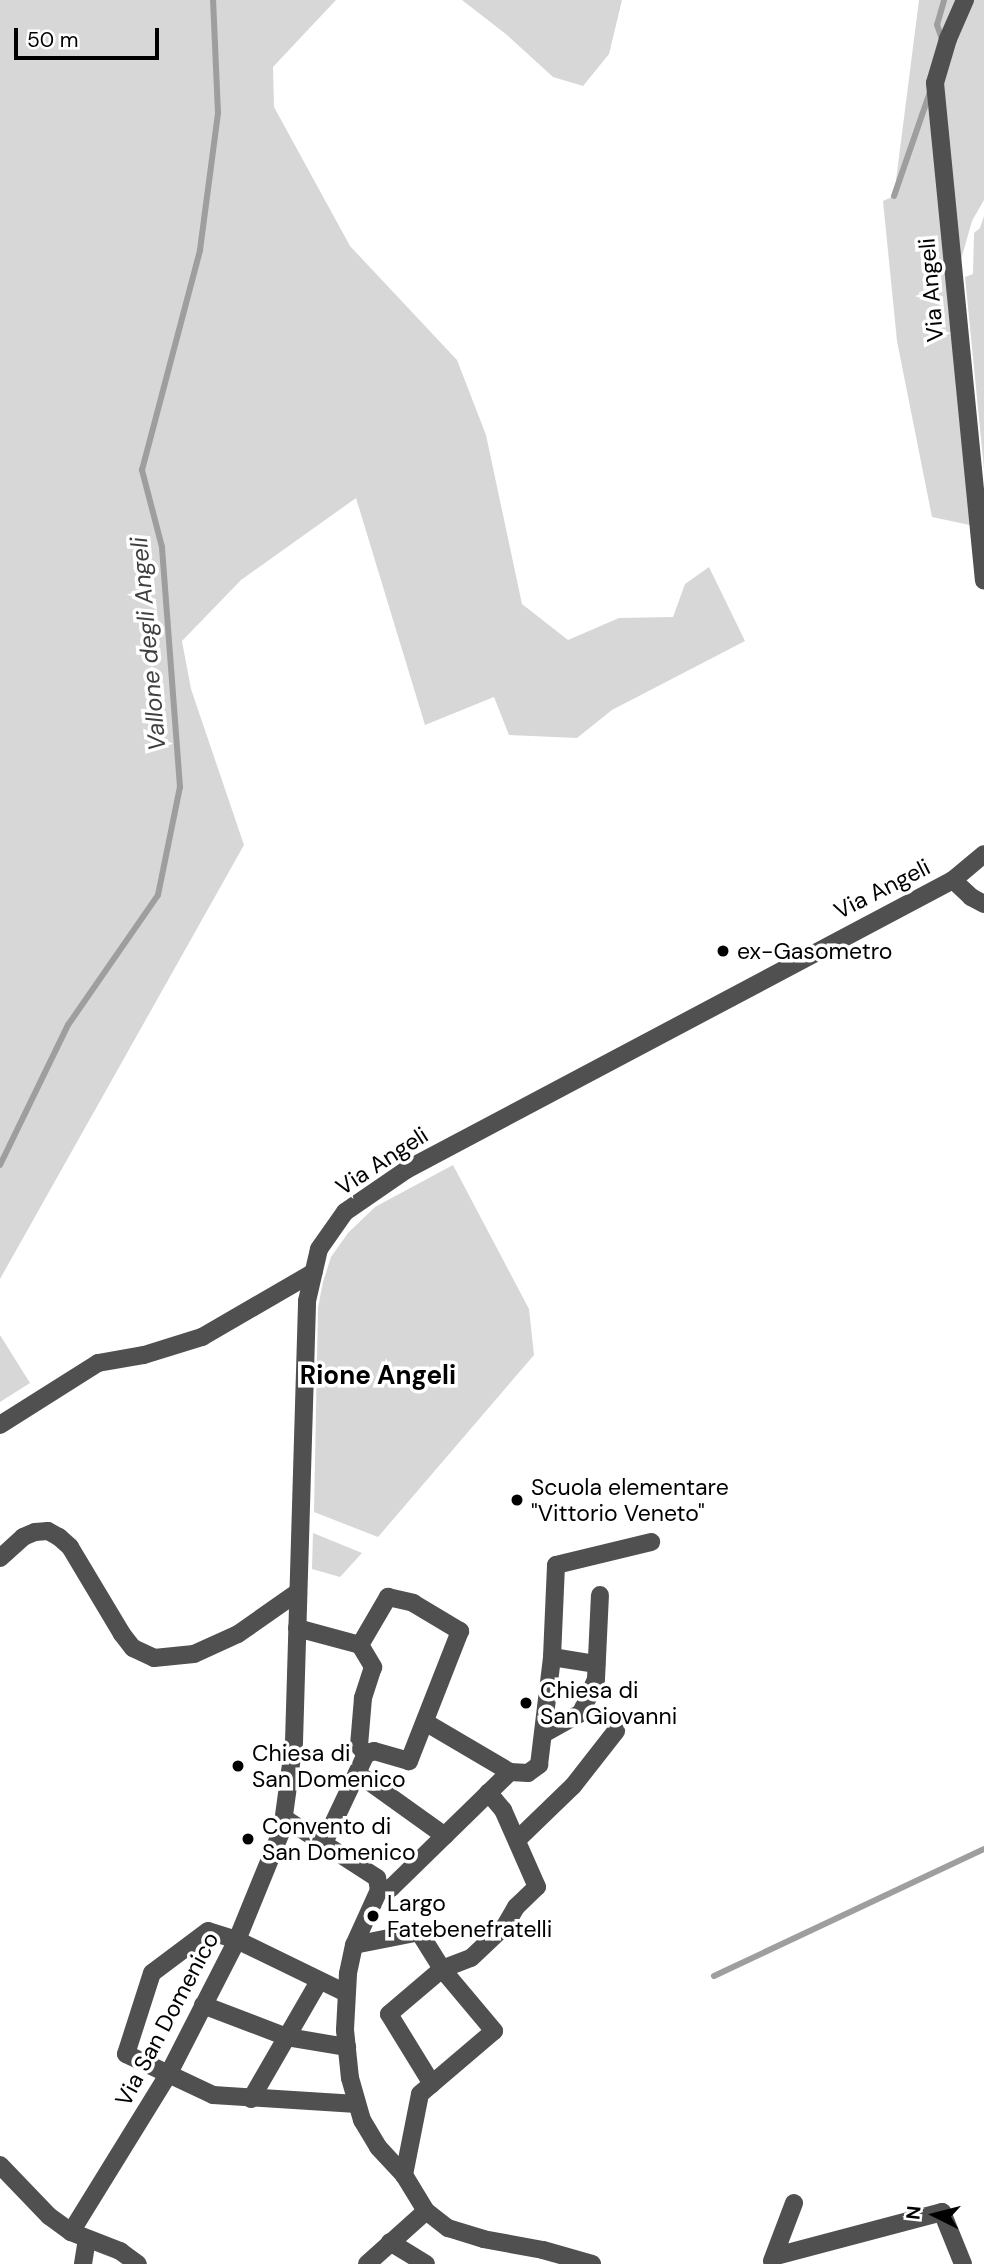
<!DOCTYPE html>
<style>
body{margin:0}
#map{position:relative;width:984px;height:2264px;overflow:hidden;background:#fff;font-family:"DM Sans",sans-serif}
div>[style]{position:absolute}
.green>*{inset:0;background:#d7d7d7}
.stream>*{height:6px;margin:-3px;padding:0 3px;transform-origin:3px;border-radius:3px;background:#9e9e9e}
.minor>*{height:18px;margin:-9px;padding:0 9px;transform-origin:9px;border-radius:9px;background:#505050}
.dots>*{width:19px;height:19px;translate:-50% -50%;box-sizing:border-box;border:4px solid #fff;border-radius:50%}
span{translate:-50% -50%;white-space:nowrap;text-align:center;line-height:1.15;-webkit-text-stroke:7px #fff;paint-order:stroke}
.street-label{font-size:23px;color:#000}
.poi-label{font-size:23px;color:#000}
.left{translate:0 -50%;text-align:left}
.water-label{font-size:24px;color:#3f3f3f;font-style:italic}
.quarter-label{font-size:26px;color:#000;font-weight:700}
.north{position:absolute;left:900px;top:2180px;width:70px;height:70px;-webkit-text-stroke:5px #fff;paint-order:stroke;rotate:276deg;font-size:19px;font-weight:700;line-height:28px;text-align:center;color:#000}
.north::after{content:'';display:block;margin:auto;width:24px;height:32px;background:#000;clip-path:polygon(50% 0,100% 100%,50% 72%,0 100%)}
.scale{position:absolute;left:14px;top:28px;width:145px;height:32px;box-sizing:border-box;border:4px solid #000;border-top:0;padding-left:9px;font-size:21px;line-height:24px;white-space:nowrap;color:#000;-webkit-text-stroke:5px #fff;paint-order:stroke}
</style>
<div id="map">
<div class="green">
<div style="clip-path:polygon(0 0,336px 0,273px 67px,274px 107px,350px 246px,457px 360px,486px 435px,522px 604px,568px 640px,619px 618px,673px 617px,685px 584px,709px 567px,745px 641px,612px 710px,577px 738px,509px 735px,494px 697px,425px 725px,356px 498px,241px 580px,182px 641px,191px 689px,244px 845px,0 1279px)"></div>
<div style="clip-path:polygon(462px 0,622px 0,609px 54px,583px 86px,553px 77px,507px 35px)"></div>
<div style="clip-path:polygon(919px 0,984px 0,984px 200px,972px 221px,955px 281px,979px 527px,932px 517px,897px 341px,883px 201px,894px 196px)"></div>
<div style="clip-path:polygon(984px 216px,984px 469px,965px 277px,973px 274px,974px 233px,980px 228px)"></div>
<div style="clip-path:polygon(453px 1165px,529px 1309px,534px 1355px,378px 1537px,314px 1512px,318px 1308px,323px 1282px,331px 1257px,348px 1233px,375px 1207px)"></div>
<div style="clip-path:polygon(0 1335px,30px 1383px,0 1402px)"></div>
<div style="clip-path:polygon(313px 1533px,362px 1553px,340px 1577px,312px 1569px)"></div>
</div>
<div class="stream">
<div style="left:943px;top:42px;width:18px;rotate:-109deg"></div>
<div style="left:937px;top:25px;width:26px;rotate:-74deg"></div>
<div style="left:894px;top:196px;width:110px;rotate:-70.9deg"></div>
<div style="left:0;top:1165px;width:156px;rotate:-64.1deg"></div>
<div style="left:68px;top:1025px;width:158px;rotate:-55.3deg"></div>
<div style="left:158px;top:895px;width:110px;rotate:-78.5deg"></div>
<div style="left:180px;top:787px;width:241px;rotate:-94.3deg"></div>
<div style="left:162px;top:547px;width:80px;rotate:-104.6deg"></div>
<div style="left:142px;top:470px;width:228px;rotate:-75.2deg"></div>
<div style="left:200px;top:250px;width:138px;rotate:-82.5deg"></div>
<div style="left:218px;top:113px;width:113px;rotate:-92.5deg"></div>
<div style="left:714px;top:1976px;width:298px;rotate:-25.2deg"></div>
</div>
<div class="minor">
<div style="left:965px;top:0;width:43px;rotate:113.6deg"></div>
<div style="left:948px;top:39px;width:46px;rotate:106.5deg"></div>
<div style="left:935px;top:83px;width:500px;rotate:84.38deg"></div>
<div style="left:953px;top:880px;width:25px;rotate:43deg"></div>
<div style="left:971px;top:897px;width:15px;rotate:28deg"></div>
<div style="left:0;top:1425px;width:116px;rotate:-32.3deg"></div>
<div style="left:98px;top:1363px;width:47px;rotate:-9.9deg"></div>
<div style="left:144px;top:1355px;width:61px;rotate:-17.2deg"></div>
<div style="left:202px;top:1337px;width:129px;rotate:-30.1deg"></div>
<div style="left:0;top:1558px;width:31px;rotate:-42deg"></div>
<div style="left:23px;top:1537px;width:13px;rotate:-23deg"></div>
<div style="left:35px;top:1532px;width:13px;rotate:-4deg"></div>
<div style="left:48px;top:1531px;width:13px;rotate:29deg"></div>
<div style="left:59px;top:1537px;width:15px;rotate:42deg"></div>
<div style="left:70px;top:1547px;width:101px;rotate:59.1deg"></div>
<div style="left:122px;top:1634px;width:18px;rotate:52deg"></div>
<div style="left:133px;top:1648px;width:23px;rotate:25deg"></div>
<div style="left:154px;top:1658px;width:40px;rotate:-5.7deg"></div>
<div style="left:194px;top:1654px;width:48px;rotate:-24.4deg"></div>
<div style="left:238px;top:1634px;width:73px;rotate:-35deg"></div>
<div style="left:297px;top:1628px;width:65px;rotate:15.1deg"></div>
<div style="left:360px;top:1645px;width:56px;rotate:-59.7deg"></div>
<div style="left:388px;top:1597px;width:26px;rotate:13deg"></div>
<div style="left:413px;top:1603px;width:55px;rotate:30.8deg"></div>
<div style="left:460px;top:1631px;width:140px;rotate:111.4deg"></div>
<div style="left:409px;top:1761px;width:36px;rotate:-164deg"></div>
<div style="left:374px;top:1751px;width:9px;rotate:159deg"></div>
<div style="left:366px;top:1754px;width:98px;rotate:115.3deg"></div>
<div style="left:360px;top:1645px;width:26px;rotate:59deg"></div>
<div style="left:373px;top:1667px;width:33px;rotate:108deg"></div>
<div style="left:363px;top:1698px;width:48px;rotate:94.8deg"></div>
<div style="left:359px;top:1746px;width:11px;rotate:49deg"></div>
<div style="left:552px;top:1657px;width:45px;rotate:9deg"></div>
<div style="left:425px;top:1722px;width:99px;rotate:30.5deg"></div>
<div style="left:543px;top:1734px;width:43px;rotate:-28.9deg"></div>
<div style="left:581px;top:1713px;width:37px;rotate:-66deg"></div>
<div style="left:596px;top:1679px;width:84px;rotate:-87.3deg"></div>
<div style="left:357px;top:1773px;width:108px;rotate:35.6deg"></div>
<div style="left:284px;top:1818px;width:111px;rotate:32.8deg"></div>
<div style="left:377px;top:1878px;width:12px;rotate:81deg"></div>
<div style="left:379px;top:1890px;width:60px;rotate:114.4deg"></div>
<div style="left:354px;top:1945px;width:30px;rotate:102deg"></div>
<div style="left:348px;top:1974px;width:56px;rotate:93.1deg"></div>
<div style="left:345px;top:2030px;width:48px;rotate:84.1deg"></div>
<div style="left:350px;top:2078px;width:44px;rotate:74.1deg"></div>
<div style="left:362px;top:2120px;width:31px;rotate:59deg"></div>
<div style="left:378px;top:2147px;width:38px;rotate:47deg"></div>
<div style="left:404px;top:2175px;width:42px;rotate:58.6deg"></div>
<div style="left:426px;top:2211px;width:28px;rotate:38deg"></div>
<div style="left:448px;top:2228px;width:37px;rotate:17deg"></div>
<div style="left:483px;top:2239px;width:61px;rotate:10.4deg"></div>
<div style="left:543px;top:2250px;width:51px;rotate:15.9deg"></div>
<div style="left:517px;top:1840px;width:78px;rotate:-44deg"></div>
<div style="left:573px;top:1786px;width:70px;rotate:-52deg"></div>
<div style="left:379px;top:1890px;width:12px;rotate:-9deg"></div>
<div style="left:391px;top:1888px;width:166px;rotate:-44.3deg"></div>
<div style="left:510px;top:1772px;width:18px;rotate:3deg"></div>
<div style="left:528px;top:1773px;width:14px;rotate:-36deg"></div>
<div style="left:539px;top:1765px;width:109px;rotate:-83.1deg"></div>
<div style="left:552px;top:1657px;width:92px;rotate:-87.5deg"></div>
<div style="left:556px;top:1565px;width:98px;rotate:-13.6deg"></div>
<div style="left:354px;top:1945px;width:66px;rotate:-11.3deg"></div>
<div style="left:419px;top:1932px;width:44px;rotate:58.1deg"></div>
<div style="left:442px;top:1969px;width:81px;rotate:50deg"></div>
<div style="left:494px;top:2031px;width:97px;rotate:139.6deg"></div>
<div style="left:420px;top:2094px;width:83px;rotate:101.2deg"></div>
<div style="left:346px;top:1993px;width:121px;rotate:-154.1deg"></div>
<div style="left:237px;top:1940px;width:30px;rotate:-163deg"></div>
<div style="left:208px;top:1931px;width:70px;rotate:143.1deg"></div>
<div style="left:152px;top:1973px;width:85px;rotate:107.8deg"></div>
<div style="left:126px;top:2054px;width:96px;rotate:25.2deg"></div>
<div style="left:213px;top:2095px;width:144px;rotate:3.6deg"></div>
<div style="left:203px;top:2005px;width:90px;rotate:20.9deg"></div>
<div style="left:287px;top:2037px;width:61px;rotate:9.5deg"></div>
<div style="left:432px;top:2084px;width:82px;rotate:-121.6deg"></div>
<div style="left:389px;top:2014px;width:70px;rotate:-40.3deg"></div>
<div style="left:442px;top:1969px;width:31px;rotate:-21deg"></div>
<div style="left:471px;top:1958px;width:47px;rotate:-43.3deg"></div>
<div style="left:505px;top:1926px;width:22px;rotate:-60deg"></div>
<div style="left:516px;top:1907px;width:29px;rotate:-44deg"></div>
<div style="left:537px;top:1887px;width:84px;rotate:-113.8deg"></div>
<div style="left:503px;top:1810px;width:23px;rotate:-130deg"></div>
<div style="left:251px;top:2099px;width:136px;rotate:-60deg"></div>
<div style="left:0;top:2165px;width:71px;rotate:46.1deg"></div>
<div style="left:49px;top:2216px;width:27px;rotate:36deg"></div>
<div style="left:71px;top:2232px;width:53px;rotate:21.2deg"></div>
<div style="left:120px;top:2251px;width:22px;rotate:36deg"></div>
<div style="left:71px;top:2232px;width:185px;rotate:-58.3deg"></div>
<div style="left:168px;top:2075px;width:152px;rotate:-62.9deg"></div>
<div style="left:237px;top:1940px;width:119px;rotate:-67.8deg"></div>
<div style="left:282px;top:1830px;width:89px;rotate:-82.2deg"></div>
<div style="left:294px;top:1742px;width:441px;rotate:-88.3deg"></div>
<div style="left:307px;top:1301px;width:53px;rotate:-77deg"></div>
<div style="left:319px;top:1249px;width:45px;rotate:-54.9deg"></div>
<div style="left:345px;top:1212px;width:74px;rotate:-34.5deg"></div>
<div style="left:406px;top:1170px;width:619px;rotate:-27.93deg"></div>
<div style="left:953px;top:880px;width:40px;rotate:-40deg"></div>
<div style="left:390px;top:2242px;width:42px;rotate:31.4deg"></div>
<div style="left:776px;top:2256px;width:172px;rotate:-14.8deg"></div>
<div style="left:942px;top:2212px;width:56px;rotate:68deg"></div>
<div style="left:772px;top:2261px;width:62px;rotate:-69.2deg"></div>
<div style="left:83px;top:2264px;width:25px;rotate:-81deg"></div>
<div style="left:367px;top:2264px;width:79px;rotate:-41.9deg"></div>
</div>
<div class="dots">
<div style="left:723px;top:951px;background:#000"></div>
<div style="left:517px;top:1500px;background:#000"></div>
<div style="left:526px;top:1703px;background:#000"></div>
<div style="left:238px;top:1766px;background:#000"></div>
<div style="left:248px;top:1839px;background:#000"></div>
<div style="left:373px;top:1916px;background:#000"></div>
</div>
<div class="street-label">
<span style="left:931px;top:290px;rotate:-95deg">Via Angeli</span>
<span style="left:882px;top:889px;rotate:-27deg">Via Angeli</span>
<span style="left:382px;top:1161px;rotate:-33deg">Via Angeli</span>
<span style="left:167px;top:2019px;rotate:-62deg">Via San Domenico</span>
</div>
<div class="poi-label">
<span class="left" style="left:737px;top:951px">ex-Gasometro</span>
<span class="left" style="left:531px;top:1500px">Scuola elementare<br>"Vittorio Veneto"</span>
<span class="left" style="left:540px;top:1703px">Chiesa di<br>San Giovanni</span>
<span class="left" style="left:252px;top:1766px">Chiesa di<br>San Domenico</span>
<span class="left" style="left:262px;top:1839px">Convento di<br>San Domenico</span>
<span class="left" style="left:387px;top:1916px">Largo<br>Fatebenefratelli</span>
</div>
<div class="water-label">
<span style="left:148px;top:644px;rotate:-95deg">Vallone degli Angeli</span>
</div>
<div class="quarter-label">
<span style="left:378px;top:1376px">Rione Angeli</span>
</div>
<div class="north">N</div>
<div class="scale">50 m</div>
</div>
